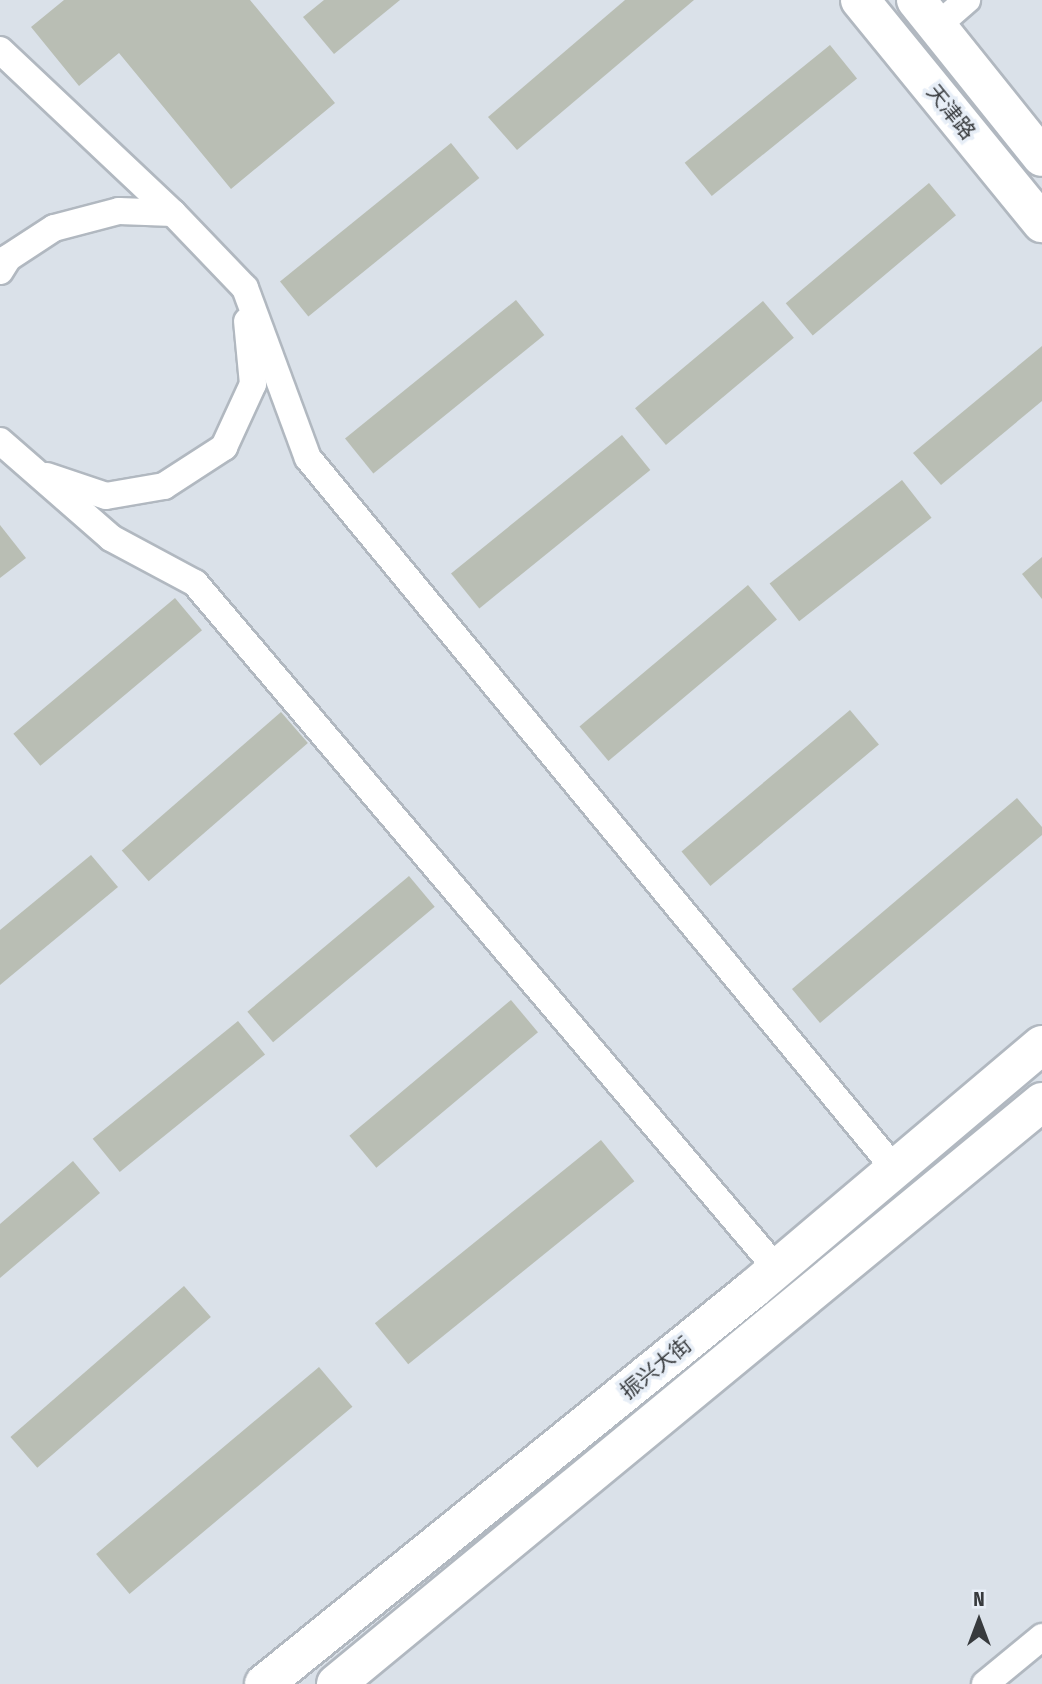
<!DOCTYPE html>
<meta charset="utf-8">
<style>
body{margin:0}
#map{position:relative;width:1042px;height:1684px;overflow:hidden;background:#dae1e9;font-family:"Fira Sans Condensed","Noto Sans SC",sans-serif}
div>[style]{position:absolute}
.building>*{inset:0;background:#b9beb4;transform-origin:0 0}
.roads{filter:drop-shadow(2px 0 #b1b8c0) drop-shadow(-2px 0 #b1b8c0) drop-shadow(0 2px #b1b8c0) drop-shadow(0 -2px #b1b8c0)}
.street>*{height:26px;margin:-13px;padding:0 13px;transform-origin:13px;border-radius:13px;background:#fff}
.secondary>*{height:38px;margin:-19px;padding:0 19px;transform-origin:19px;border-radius:19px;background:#fff}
span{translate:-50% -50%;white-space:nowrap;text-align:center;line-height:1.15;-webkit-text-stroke:7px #e7eef7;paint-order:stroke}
.street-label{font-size:21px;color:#373a3d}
.north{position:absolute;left:944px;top:1586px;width:70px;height:70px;-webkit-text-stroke:5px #e7eef7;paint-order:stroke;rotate:0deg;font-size:19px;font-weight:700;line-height:28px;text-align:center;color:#373a3d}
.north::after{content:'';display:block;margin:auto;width:24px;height:32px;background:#373a3d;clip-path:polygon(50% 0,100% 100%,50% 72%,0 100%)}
</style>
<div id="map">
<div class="building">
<div style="clip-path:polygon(64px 0,250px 0,335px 103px,231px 189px,119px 53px,79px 86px,31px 27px)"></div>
<div style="clip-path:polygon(324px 0,400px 0,334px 54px,303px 17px)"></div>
<div style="clip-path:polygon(625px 0,694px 0,517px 150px,488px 117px)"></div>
<div style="left:830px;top:45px;width:43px;height:187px;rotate:51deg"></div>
<div style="left:451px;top:143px;width:45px;height:220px;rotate:51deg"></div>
<div style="left:929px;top:183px;width:42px;height:187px;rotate:50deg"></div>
<div style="left:516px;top:300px;width:45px;height:220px;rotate:51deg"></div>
<div style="left:763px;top:301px;width:48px;height:167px;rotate:50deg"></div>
<div style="clip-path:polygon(1042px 346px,1042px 401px,941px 485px,913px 453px)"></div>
<div style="left:622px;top:435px;width:45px;height:220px;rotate:51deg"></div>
<div style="left:902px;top:480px;width:48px;height:168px;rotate:52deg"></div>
<div style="clip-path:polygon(0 525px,26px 558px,0 578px)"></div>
<div style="clip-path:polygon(1042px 557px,1042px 599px,1022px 574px)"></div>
<div style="left:748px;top:585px;width:45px;height:220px;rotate:50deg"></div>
<div style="left:175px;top:598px;width:42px;height:211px;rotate:50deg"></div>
<div style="left:850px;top:710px;width:45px;height:220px;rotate:50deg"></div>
<div style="left:281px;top:712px;width:41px;height:211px;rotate:49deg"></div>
<div style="clip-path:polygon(1017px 798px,1042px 827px,1042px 835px,820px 1023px,792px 989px)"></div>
<div style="clip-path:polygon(91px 855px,118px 887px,0 985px,0 930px)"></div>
<div style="left:409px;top:876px;width:40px;height:211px;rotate:50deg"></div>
<div style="left:511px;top:1000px;width:42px;height:211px;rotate:50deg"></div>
<div style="left:238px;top:1021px;width:43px;height:187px;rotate:51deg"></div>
<div style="left:601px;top:1140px;width:53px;height:291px;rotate:51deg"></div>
<div style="clip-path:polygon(73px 1161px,100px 1193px,0 1278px,0 1224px)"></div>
<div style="left:184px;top:1286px;width:41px;height:230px;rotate:49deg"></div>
<div style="left:319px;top:1367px;width:52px;height:291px;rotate:50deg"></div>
</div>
<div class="roads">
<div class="street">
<div style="left:937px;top:26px;width:40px;rotate:-41deg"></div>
<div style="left:0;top:50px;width:238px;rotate:43.3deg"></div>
<div style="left:173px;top:213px;width:104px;rotate:46.2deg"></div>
<div style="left:245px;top:288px;width:181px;rotate:69.7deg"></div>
<div style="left:308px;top:458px;width:921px;rotate:50.47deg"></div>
<div style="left:0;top:271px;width:15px;rotate:-58deg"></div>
<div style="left:8px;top:258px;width:55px;rotate:-33.1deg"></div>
<div style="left:54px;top:228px;width:67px;rotate:-14.7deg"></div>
<div style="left:119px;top:211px;width:54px;rotate:2.1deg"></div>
<div style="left:0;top:441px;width:147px;rotate:41.1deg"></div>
<div style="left:111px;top:538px;width:95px;rotate:28.2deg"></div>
<div style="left:195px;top:583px;width:900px;rotate:49.69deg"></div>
<div style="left:47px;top:476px;width:62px;rotate:18.7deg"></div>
<div style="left:106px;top:496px;width:59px;rotate:-9.8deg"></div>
<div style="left:164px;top:486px;width:72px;rotate:-33deg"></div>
<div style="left:224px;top:447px;width:69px;rotate:-65.3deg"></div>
<div style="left:253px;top:384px;width:63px;rotate:-95.4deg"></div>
<div style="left:985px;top:1684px;width:74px;rotate:-39.5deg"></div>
</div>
<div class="secondary">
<div style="left:860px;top:0;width:288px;rotate:50.8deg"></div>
<div style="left:916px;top:0;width:201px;rotate:51.3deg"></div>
<div style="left:264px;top:1684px;width:629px;rotate:-38.93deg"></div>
<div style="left:753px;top:1289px;width:378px;rotate:-40.2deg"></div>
<div style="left:336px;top:1684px;width:915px;rotate:-39.5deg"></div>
</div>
</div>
<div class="street-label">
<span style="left:951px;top:112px;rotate:51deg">天津路</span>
<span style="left:656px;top:1368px;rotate:-39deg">振兴大街</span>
</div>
<div class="north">N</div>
</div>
